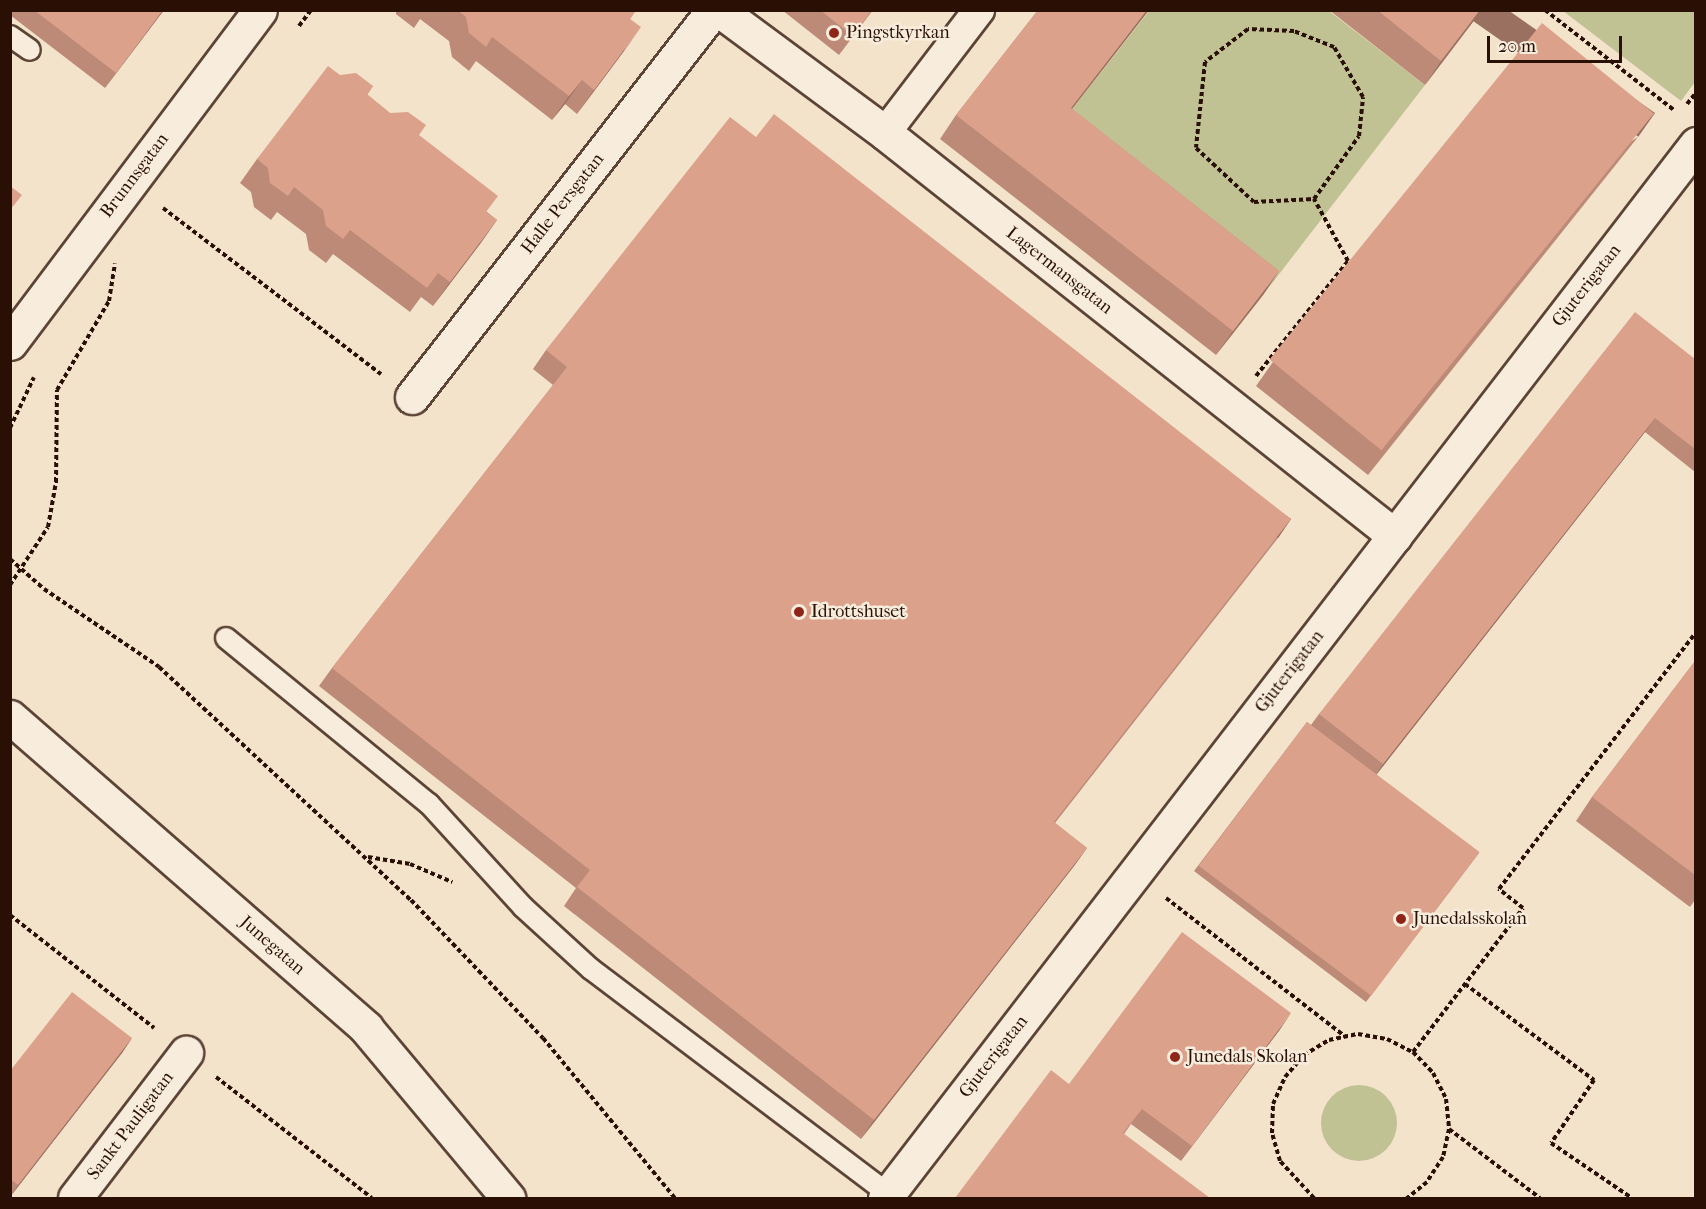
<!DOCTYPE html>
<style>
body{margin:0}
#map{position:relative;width:1706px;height:1209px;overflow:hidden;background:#f4e3cb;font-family:"IM FELL French Canon",serif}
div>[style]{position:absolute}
.green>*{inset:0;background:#c0c294}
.round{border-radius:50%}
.path>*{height:4px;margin-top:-2px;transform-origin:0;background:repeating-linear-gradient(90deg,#2a0f05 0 4.5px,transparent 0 7.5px)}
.roads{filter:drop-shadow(2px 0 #5c4436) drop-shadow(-2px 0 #5c4436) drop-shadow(0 2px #5c4436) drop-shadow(0 -2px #5c4436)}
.service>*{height:20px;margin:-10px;padding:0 10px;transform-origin:10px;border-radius:10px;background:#f8eddd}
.pedestrian>*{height:30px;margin:-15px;padding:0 15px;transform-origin:15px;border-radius:15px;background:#f8eddd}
.minor>*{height:33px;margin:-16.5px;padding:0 16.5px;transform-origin:16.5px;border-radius:16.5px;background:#f8eddd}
.tertiary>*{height:33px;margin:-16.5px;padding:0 16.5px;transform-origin:16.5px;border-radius:16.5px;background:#f8eddd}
.path-bridge>*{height:4px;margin-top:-2px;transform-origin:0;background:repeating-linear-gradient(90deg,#2a0f05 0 4.5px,transparent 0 7.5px)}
.wall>*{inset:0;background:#bd8a78}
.shaded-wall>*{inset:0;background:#9a7161;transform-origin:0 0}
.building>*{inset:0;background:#dca18b;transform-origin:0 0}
.dots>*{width:16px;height:16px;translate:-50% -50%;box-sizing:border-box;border:3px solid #f8eddd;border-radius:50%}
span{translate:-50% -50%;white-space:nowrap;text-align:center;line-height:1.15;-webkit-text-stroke:5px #f8eddd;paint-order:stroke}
.poi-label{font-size:18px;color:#2a0f05}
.left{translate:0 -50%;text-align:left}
.street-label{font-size:18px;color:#2a0f05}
.frame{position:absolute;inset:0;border:12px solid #2a0f05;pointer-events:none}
.scale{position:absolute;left:1487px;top:36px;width:135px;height:27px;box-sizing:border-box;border:3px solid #2a0f05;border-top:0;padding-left:8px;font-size:18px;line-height:21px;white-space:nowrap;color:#2a0f05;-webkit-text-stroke:4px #f8eddd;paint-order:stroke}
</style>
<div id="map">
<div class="green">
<div style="clip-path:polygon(1149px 11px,1329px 11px,1425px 85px,1263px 295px,1054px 132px)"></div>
<div style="clip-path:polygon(1563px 11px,1695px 11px,1695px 82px,1681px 101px)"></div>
<div class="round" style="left:1321px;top:1085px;width:76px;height:76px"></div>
</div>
<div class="path">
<div style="left:1545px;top:10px;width:163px;rotate:37.8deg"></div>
<div style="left:299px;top:26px;width:20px;rotate:-53deg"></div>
<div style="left:1687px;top:104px;width:14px;rotate:-51deg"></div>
<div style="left:163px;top:208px;width:274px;rotate:37.3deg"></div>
<div style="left:1256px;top:376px;width:147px;rotate:-51.3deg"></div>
<div style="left:1348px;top:261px;width:71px;rotate:-118.7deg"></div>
<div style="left:1314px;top:199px;width:77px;rotate:-54.5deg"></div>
<div style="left:1359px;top:136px;width:39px;rotate:-84deg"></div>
<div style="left:1363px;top:97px;width:58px;rotate:-120.1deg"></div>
<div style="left:1334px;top:47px;width:43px;rotate:-158.2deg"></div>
<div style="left:1294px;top:31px;width:46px;rotate:-177.5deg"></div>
<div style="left:1248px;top:29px;width:54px;rotate:142.5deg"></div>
<div style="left:1205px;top:62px;width:86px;rotate:96deg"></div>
<div style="left:1196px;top:148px;width:79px;rotate:43deg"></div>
<div style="left:1254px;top:202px;width:60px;rotate:-2.9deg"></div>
<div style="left:10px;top:428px;width:56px;rotate:-64.8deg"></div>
<div style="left:10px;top:559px;width:45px;rotate:41.4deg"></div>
<div style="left:44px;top:589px;width:139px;rotate:34.1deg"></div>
<div style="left:159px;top:667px;width:343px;rotate:42.8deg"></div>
<div style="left:411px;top:900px;width:191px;rotate:46.3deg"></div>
<div style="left:543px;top:1038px;width:207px;rotate:50.5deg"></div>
<div style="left:368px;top:857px;width:43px;rotate:9.5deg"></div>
<div style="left:410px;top:864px;width:46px;rotate:23.2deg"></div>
<div style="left:1166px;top:898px;width:227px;rotate:37.7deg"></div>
<div style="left:10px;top:915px;width:183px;rotate:38.1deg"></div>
<div style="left:1465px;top:984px;width:161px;rotate:36.7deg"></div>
<div style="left:1594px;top:1080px;width:76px;rotate:124.3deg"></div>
<div style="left:1551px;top:1143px;width:98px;rotate:34.2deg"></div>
<div style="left:1413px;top:1052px;width:181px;rotate:-52.6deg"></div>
<div style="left:1523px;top:908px;width:31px;rotate:-142deg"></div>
<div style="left:1499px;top:889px;width:324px;rotate:-52.5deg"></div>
<div style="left:216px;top:1077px;width:197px;rotate:37.8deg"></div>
<div style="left:1449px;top:1129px;width:114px;rotate:37.2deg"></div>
<div style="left:1314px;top:1198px;width:50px;rotate:-132.6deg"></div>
<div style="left:1280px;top:1161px;width:29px;rotate:-106deg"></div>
<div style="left:1272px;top:1133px;width:29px;rotate:-88deg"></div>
<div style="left:1273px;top:1104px;width:30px;rotate:-66deg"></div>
<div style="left:1285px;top:1077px;width:29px;rotate:-49deg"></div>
<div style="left:1304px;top:1055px;width:29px;rotate:-31deg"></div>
<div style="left:1329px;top:1040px;width:30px;rotate:-12deg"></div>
<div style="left:1358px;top:1034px;width:29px;rotate:10deg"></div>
<div style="left:1387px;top:1039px;width:29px;rotate:27deg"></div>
<div style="left:1413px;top:1052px;width:29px;rotate:46deg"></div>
<div style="left:1433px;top:1073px;width:29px;rotate:63deg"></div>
<div style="left:1446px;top:1099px;width:30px;rotate:84deg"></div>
<div style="left:1449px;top:1129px;width:29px;rotate:102deg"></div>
<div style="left:1443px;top:1157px;width:30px;rotate:123deg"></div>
<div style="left:1427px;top:1182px;width:26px;rotate:141deg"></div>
</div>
<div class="roads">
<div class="service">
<div style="left:10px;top:36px;width:24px;rotate:35deg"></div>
<div style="left:226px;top:638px;width:262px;rotate:39.3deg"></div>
<div style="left:429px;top:804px;width:139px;rotate:47.6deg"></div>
<div style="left:523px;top:907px;width:92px;rotate:42.4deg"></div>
<div style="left:591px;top:969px;width:373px;rotate:37.1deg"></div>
</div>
<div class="pedestrian">
<div style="left:885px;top:133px;width:155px;rotate:-52.6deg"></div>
</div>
<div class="minor">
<div style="left:719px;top:10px;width:207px;rotate:36.5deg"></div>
<div style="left:885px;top:133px;width:650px;rotate:38.32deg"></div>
<div style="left:10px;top:343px;width:416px;rotate:-53.1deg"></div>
<div style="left:412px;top:397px;width:490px;rotate:-52.1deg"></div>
<div style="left:75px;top:1198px;width:183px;rotate:-52.6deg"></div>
<div style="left:885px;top:1198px;width:1330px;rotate:-52.42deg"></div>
</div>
<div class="tertiary">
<div style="left:10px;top:717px;width:473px;rotate:41.1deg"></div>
<div style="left:366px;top:1028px;width:222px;rotate:50.1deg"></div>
</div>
</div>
<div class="path-bridge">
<div style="left:10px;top:585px;width:69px;rotate:-56.8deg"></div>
<div style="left:48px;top:527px;width:46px;rotate:-79.9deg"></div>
<div style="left:56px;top:482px;width:92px;rotate:-89.4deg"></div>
<div style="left:57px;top:390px;width:103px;rotate:-59.7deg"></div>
<div style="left:109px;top:301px;width:38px;rotate:-81deg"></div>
</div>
<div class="wall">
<div style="clip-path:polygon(10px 10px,164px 10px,105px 88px,10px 15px)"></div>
<div style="clip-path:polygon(396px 10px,636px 10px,630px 19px,624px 51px,577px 114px,565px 104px,552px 120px,476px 61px,469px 71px,452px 57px,449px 41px,420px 19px,414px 28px,396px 14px)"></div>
<div style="clip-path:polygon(782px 10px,873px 10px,839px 55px)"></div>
<div style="clip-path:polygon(1038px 10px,1149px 10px,1072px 109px,1279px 271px,1263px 295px,1216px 355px,940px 139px,956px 115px)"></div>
<div style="clip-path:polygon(1329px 10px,1482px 10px,1425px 85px)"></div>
<div style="clip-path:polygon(340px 75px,373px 86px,367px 95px,419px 136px,487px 212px,497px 220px,480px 244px,433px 306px,421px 297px,410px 312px,333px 254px,326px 263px,309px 250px,306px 234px,277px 212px,271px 220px,254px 207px,251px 192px,240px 183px,257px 159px)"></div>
<div style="clip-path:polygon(756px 137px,1291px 519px,1278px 538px,1055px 823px,1087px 848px,1074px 866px,861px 1139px,564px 906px,576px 888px,319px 686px,332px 668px,553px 385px,533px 369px,546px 350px)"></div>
<div style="clip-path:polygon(1638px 137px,1368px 475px,1256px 386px,1273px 362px)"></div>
<div style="clip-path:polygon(1695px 359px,1695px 472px,1645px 432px,1376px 775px,1479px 853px,1366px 1002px,1194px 871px,1307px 722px,1311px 725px,1319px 714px)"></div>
<div style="clip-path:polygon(1695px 661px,1695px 900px,1690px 907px,1576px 821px,1592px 797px)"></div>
<div style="clip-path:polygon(1281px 1028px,1181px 1161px,1131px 1124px,1124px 1134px,955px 1198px,1069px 1084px)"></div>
<div style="clip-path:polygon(132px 1038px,122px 1053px,10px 1197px,10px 1071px)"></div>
</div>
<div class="shaded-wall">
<div style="clip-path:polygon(163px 10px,164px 10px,105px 88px,116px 73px)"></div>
<div style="clip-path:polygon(1147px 10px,1149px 10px,1054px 132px,1071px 108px)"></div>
<div style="clip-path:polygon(1480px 10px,1482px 10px,1425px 85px,1441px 61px)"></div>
<div style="clip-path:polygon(641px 27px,624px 51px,577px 114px,594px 90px)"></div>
<div style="clip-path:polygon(582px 80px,565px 104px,552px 120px,569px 96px)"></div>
<div style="left:1655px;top:113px;width:29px;height:433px;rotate:125deg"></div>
<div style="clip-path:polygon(497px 220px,480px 244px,433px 306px,450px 282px)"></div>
<div style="clip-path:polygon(1279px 271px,1263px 295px,1216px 355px,1233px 331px)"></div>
<div style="clip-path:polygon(1655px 418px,1645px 432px,1373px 779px,1383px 764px)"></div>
<div style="left:1291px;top:519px;width:23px;height:385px;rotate:124deg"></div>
<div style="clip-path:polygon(1087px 848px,1074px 866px,861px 1139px,874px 1120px)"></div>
<div style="clip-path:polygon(1291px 1013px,1281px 1028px,1181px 1161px,1192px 1146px)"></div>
<div style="clip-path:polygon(132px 1038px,122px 1053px,10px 1197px,18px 1185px)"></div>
</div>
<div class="building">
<div style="clip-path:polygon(34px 10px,163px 10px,116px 73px)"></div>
<div style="clip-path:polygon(457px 10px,636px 10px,630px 19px,641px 27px,594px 90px,582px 80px,569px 96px,492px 37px,486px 47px,469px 33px,466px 17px)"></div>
<div style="clip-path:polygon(820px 10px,872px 10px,853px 36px)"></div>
<div style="clip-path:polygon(1038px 10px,1147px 10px,1071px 108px,1279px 271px,1233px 331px,956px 115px)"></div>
<div style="clip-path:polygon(1377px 10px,1480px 10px,1441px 61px)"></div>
<div style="left:1542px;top:23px;width:144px;height:433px;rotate:39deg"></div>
<div style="clip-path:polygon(328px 66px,340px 75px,356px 73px,373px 86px,367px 94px,390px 113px,408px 112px,426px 125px,419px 135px,498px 196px,486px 212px,497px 220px,450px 282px,438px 273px,427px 288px,350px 230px,343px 239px,326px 226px,323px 210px,294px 187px,288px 196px,270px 183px,268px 168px,257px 159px)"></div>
<div style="clip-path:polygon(774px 114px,1291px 519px,1054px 822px,1087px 848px,874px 1120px,577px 887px,590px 870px,332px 668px,567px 367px,546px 350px,730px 117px,756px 137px)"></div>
<div style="clip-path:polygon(10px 186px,22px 195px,10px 210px)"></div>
<div style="clip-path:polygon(1635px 312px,1695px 359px,1695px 449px,1655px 418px,1383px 764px,1319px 714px)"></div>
<div style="clip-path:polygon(1695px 661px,1695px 875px,1592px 797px)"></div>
<div style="left:1307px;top:722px;width:216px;height:180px;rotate:37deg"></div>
<div style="clip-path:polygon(1182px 932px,1291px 1013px,1192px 1146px,1142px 1109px,1123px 1133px,1210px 1198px,955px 1198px,1051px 1070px,1069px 1084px)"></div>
<div style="clip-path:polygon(72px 992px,132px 1038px,18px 1185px,10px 1179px,10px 1071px)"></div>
</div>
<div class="dots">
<div style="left:834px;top:33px;background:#8f2418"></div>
<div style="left:799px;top:612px;background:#8f2418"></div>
<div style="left:1401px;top:919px;background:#8f2418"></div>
<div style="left:1175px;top:1057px;background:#8f2418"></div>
</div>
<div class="poi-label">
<span class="left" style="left:846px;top:33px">Pingstkyrkan</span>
<span class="left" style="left:811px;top:612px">Idrottshuset</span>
<span class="left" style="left:1413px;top:919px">Junedalsskolan</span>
<span class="left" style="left:1187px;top:1057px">Junedals Skolan</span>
</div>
<div class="street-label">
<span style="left:135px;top:176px;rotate:-53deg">Brunnsgatan</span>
<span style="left:563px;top:204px;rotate:-52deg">Halle Persgatan</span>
<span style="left:1059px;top:271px;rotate:38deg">Lagermansgatan</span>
<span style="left:1587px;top:286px;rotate:-52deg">Gjuterigatan</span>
<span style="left:1290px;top:672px;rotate:-52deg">Gjuterigatan</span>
<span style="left:272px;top:946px;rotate:41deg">Junegatan</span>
<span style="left:994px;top:1057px;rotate:-52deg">Gjuterigatan</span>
<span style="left:131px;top:1126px;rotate:-53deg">Sankt Pauligatan</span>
</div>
<div class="frame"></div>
<div class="scale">20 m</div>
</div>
